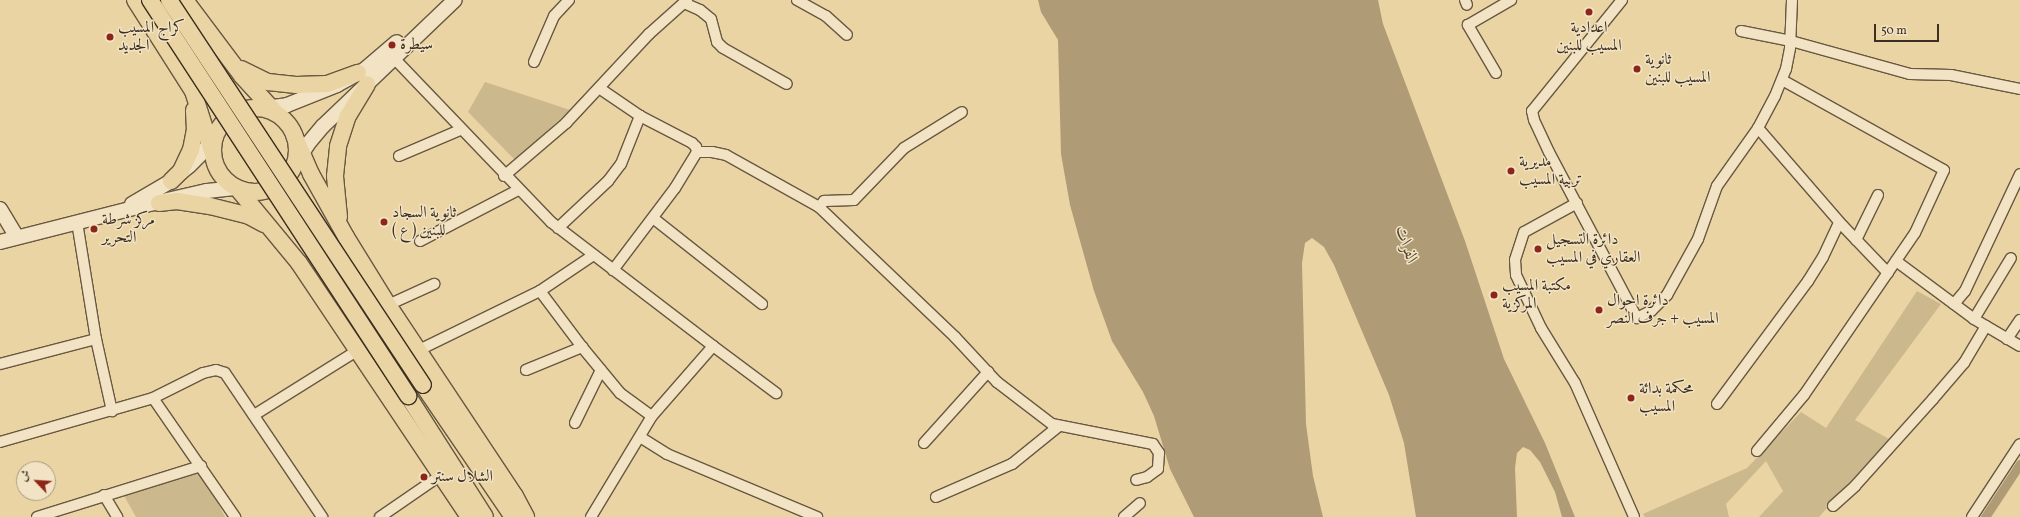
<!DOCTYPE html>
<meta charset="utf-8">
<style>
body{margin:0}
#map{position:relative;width:2020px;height:517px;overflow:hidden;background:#ead4a3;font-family:Vollkorn,Amiri,serif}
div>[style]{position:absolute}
.green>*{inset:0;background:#ccb88d}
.water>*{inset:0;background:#af9c77}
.canal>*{height:9px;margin:-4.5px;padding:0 4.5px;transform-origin:4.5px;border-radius:4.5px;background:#af9c77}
.roads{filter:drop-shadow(1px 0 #685842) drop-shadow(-1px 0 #685842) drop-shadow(0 1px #685842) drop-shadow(0 -1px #685842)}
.minor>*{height:10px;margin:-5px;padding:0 5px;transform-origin:5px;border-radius:5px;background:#f1e3c3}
.secondary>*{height:14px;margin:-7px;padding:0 7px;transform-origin:7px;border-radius:7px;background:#f1e3c3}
.trunk>*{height:16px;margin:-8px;padding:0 8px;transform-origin:8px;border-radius:8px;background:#ead4a3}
.trunk>.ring{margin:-8px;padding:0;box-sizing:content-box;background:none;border:16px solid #ead4a3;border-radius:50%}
.bridges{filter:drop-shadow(1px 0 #3c2e21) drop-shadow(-1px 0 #3c2e21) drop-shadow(0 1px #3c2e21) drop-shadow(0 -1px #3c2e21)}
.trunk-bridge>*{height:16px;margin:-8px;padding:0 8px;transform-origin:8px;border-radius:8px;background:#ead4a3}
.dots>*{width:11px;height:11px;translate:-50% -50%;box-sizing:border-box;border:2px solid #f1e3c3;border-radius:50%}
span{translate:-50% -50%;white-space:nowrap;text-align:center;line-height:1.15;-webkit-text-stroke:3px #f1e3c3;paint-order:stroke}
.poi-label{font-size:16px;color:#3c2e21}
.left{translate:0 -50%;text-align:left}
.water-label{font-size:17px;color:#594a36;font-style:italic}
.north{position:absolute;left:16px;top:461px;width:40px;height:40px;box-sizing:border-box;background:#f1e3c3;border:1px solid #a99b82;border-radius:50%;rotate:295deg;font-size:11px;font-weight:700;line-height:16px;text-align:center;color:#3c2e21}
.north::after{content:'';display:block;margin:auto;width:14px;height:18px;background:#8f2418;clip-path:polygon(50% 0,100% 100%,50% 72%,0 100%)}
.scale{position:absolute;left:1874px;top:24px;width:65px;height:18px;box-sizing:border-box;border:2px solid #3c2e21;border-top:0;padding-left:5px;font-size:12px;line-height:14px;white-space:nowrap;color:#3c2e21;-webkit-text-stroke:3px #f1e3c3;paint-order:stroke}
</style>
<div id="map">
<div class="green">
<div style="clip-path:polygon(485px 82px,570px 110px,515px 160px,468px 112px)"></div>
<div style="clip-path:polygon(1917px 291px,1941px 304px,1855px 420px,1889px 439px,1819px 517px,1759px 517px,1783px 491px,1766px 461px,1726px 504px,1729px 517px,1645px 517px,1643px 514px,1747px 468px,1801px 412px,1826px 428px)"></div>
<div style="clip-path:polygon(202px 472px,225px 517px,136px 517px,122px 492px)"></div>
</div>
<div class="water">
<div style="clip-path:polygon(1038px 0,1378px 0,1383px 24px,1465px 241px,1504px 359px,1545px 443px,1575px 517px,1562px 517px,1555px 492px,1540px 462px,1530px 450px,1523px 447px,1517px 453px,1515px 468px,1517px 517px,1416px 517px,1404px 443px,1389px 395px,1334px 265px,1324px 247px,1312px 238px,1305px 243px,1302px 263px,1306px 424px,1313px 476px,1323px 517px,1194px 517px,1170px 469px,1154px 416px,1143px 392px,1112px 341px,1094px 291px,1070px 205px,1061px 154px,1058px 40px,1041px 12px)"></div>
</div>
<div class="canal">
<div style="left:1985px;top:517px;width:64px;rotate:-56.6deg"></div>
</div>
<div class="roads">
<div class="minor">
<div style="left:797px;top:0;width:33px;rotate:29deg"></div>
<div style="left:826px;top:16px;width:28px;rotate:42deg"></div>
<div style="left:1465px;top:0;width:5px;rotate:68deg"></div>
<div style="left:1622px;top:0;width:143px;rotate:129deg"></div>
<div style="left:1532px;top:111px;width:9px;rotate:77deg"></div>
<div style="left:1534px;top:120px;width:35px;rotate:65deg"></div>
<div style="left:1549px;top:152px;width:188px;rotate:62.1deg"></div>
<div style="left:1637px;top:318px;width:16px;rotate:-27deg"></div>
<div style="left:1651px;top:311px;width:23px;rotate:-45deg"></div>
<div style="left:1667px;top:295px;width:64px;rotate:-61deg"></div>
<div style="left:1698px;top:239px;width:56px;rotate:-70.3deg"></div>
<div style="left:1717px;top:186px;width:71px;rotate:-54.7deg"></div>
<div style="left:1758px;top:128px;width:36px;rotate:-62deg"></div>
<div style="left:1775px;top:96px;width:29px;rotate:-68deg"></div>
<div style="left:1786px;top:69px;width:21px;rotate:-79deg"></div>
<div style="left:1790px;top:48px;width:48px;rotate:-87.6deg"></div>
<div style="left:684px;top:3px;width:17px;rotate:24deg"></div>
<div style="left:700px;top:10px;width:14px;rotate:39deg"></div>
<div style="left:711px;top:19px;width:24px;rotate:75deg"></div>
<div style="left:717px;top:42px;width:8px;rotate:45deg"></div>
<div style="left:723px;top:48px;width:73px;rotate:29.4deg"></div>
<div style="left:1741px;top:31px;width:51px;rotate:11.3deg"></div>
<div style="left:1791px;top:41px;width:123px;rotate:15.5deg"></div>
<div style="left:1910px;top:74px;width:41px;rotate:1.4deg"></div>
<div style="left:1951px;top:75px;width:70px;rotate:11.5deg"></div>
<div style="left:390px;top:54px;width:233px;rotate:46.2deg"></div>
<div style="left:551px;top:222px;width:204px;rotate:37.4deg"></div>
<div style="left:534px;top:62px;width:50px;rotate:-66.5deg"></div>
<div style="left:554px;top:16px;width:22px;rotate:-47deg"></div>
<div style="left:1496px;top:73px;width:56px;rotate:-120.3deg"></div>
<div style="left:1468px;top:25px;width:50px;rotate:-30.2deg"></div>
<div style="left:599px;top:88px;width:50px;rotate:34.3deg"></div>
<div style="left:640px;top:116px;width:59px;rotate:27.4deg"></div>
<div style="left:692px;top:143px;width:6px;rotate:45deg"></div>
<div style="left:696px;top:147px;width:5px;rotate:79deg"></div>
<div style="left:697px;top:152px;width:42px;rotate:121.4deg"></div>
<div style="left:675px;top:188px;width:103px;rotate:127.1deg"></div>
<div style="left:1758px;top:128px;width:130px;rotate:49.1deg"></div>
<div style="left:1843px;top:226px;width:65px;rotate:46.2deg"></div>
<div style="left:697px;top:152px;width:15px"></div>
<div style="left:712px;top:152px;width:14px;rotate:12deg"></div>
<div style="left:726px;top:155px;width:107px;rotate:29.2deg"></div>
<div style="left:819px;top:207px;width:188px;rotate:43.7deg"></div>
<div style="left:955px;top:337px;width:62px;rotate:47deg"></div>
<div style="left:997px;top:382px;width:69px;rotate:37.4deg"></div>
<div style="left:1052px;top:424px;width:103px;rotate:11.2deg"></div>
<div style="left:1153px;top:444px;width:11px;rotate:56deg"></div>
<div style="left:1159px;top:453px;width:16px;rotate:94deg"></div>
<div style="left:1158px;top:469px;width:14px;rotate:144deg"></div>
<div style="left:1147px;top:477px;width:11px;rotate:165deg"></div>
<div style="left:399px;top:156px;width:66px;rotate:-23.1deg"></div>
<div style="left:504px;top:176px;width:82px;rotate:-40.5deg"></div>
<div style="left:566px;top:123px;width:122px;rotate:-47deg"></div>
<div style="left:649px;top:34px;width:51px;rotate:-41.8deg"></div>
<div style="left:1577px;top:203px;width:60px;rotate:151.3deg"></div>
<div style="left:1524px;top:232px;width:29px;rotate:108deg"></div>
<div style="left:1515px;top:260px;width:15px;rotate:86deg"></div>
<div style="left:1516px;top:275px;width:59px;rotate:64.7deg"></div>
<div style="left:1541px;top:328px;width:65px;rotate:58.3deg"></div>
<div style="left:1575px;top:383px;width:146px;rotate:66.2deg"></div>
<div style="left:819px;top:207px;width:8px;rotate:-50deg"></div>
<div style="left:824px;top:201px;width:30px;rotate:-2deg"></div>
<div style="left:854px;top:200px;width:72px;rotate:-46.1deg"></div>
<div style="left:904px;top:148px;width:68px;rotate:-31.8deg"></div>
<div style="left:653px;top:218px;width:139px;rotate:38.3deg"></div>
<div style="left:77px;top:222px;width:119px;rotate:80.8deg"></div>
<div style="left:96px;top:339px;width:74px;rotate:77.5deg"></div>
<div style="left:558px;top:228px;width:69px;rotate:-43.2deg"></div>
<div style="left:608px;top:181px;width:21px;rotate:-53deg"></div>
<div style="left:621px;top:164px;width:52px;rotate:-68.4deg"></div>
<div style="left:1856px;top:240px;width:50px;rotate:-63.9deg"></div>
<div style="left:420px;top:241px;width:110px;rotate:-27.5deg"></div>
<div style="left:1896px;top:261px;width:97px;rotate:36.6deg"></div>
<div style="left:1974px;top:319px;width:53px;rotate:30.4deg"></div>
<div style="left:540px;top:291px;width:70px;rotate:53.1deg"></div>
<div style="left:1954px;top:304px;width:17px;rotate:-50deg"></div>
<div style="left:1965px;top:291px;width:129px;rotate:-64.8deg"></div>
<div style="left:388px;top:305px;width:51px;rotate:-24.5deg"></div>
<div style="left:1974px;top:319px;width:71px;rotate:-58.8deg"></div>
<div style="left:2007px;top:339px;width:23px;rotate:-56deg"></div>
<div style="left:419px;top:350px;width:135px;rotate:-26deg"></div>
<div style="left:540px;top:291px;width:63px;rotate:-33.9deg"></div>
<div style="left:0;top:364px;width:99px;rotate:-14.6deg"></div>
<div style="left:526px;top:370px;width:61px;rotate:-22.3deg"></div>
<div style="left:582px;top:347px;width:60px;rotate:50.4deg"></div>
<div style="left:620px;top:393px;width:39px;rotate:36deg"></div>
<div style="left:153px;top:398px;width:145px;rotate:55.4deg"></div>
<div style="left:1717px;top:404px;width:153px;rotate:-53.5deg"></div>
<div style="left:1808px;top:281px;width:28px;rotate:-58deg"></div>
<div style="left:1823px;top:257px;width:38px;rotate:-65deg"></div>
<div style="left:254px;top:415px;width:123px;rotate:-32deg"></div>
<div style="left:575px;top:423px;width:59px;rotate:-63.9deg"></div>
<div style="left:640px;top:437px;width:32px;rotate:32deg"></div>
<div style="left:667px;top:454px;width:163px;rotate:22.8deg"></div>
<div style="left:0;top:442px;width:159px;rotate:-16deg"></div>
<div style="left:153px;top:398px;width:56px;rotate:-26.6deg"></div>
<div style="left:203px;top:373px;width:13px;rotate:-13deg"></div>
<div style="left:216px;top:370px;width:9px;rotate:18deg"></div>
<div style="left:225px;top:373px;width:174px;rotate:56deg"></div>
<div style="left:924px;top:443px;width:96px;rotate:-48deg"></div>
<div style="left:1757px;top:451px;width:73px;rotate:-50deg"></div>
<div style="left:1804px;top:395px;width:196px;rotate:-55.6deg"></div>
<div style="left:1915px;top:233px;width:69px;rotate:-65.3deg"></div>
<div style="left:1944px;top:170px;width:185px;rotate:-150.9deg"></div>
<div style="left:104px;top:495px;width:26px;rotate:59deg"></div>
<div style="left:936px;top:497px;width:83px;rotate:-23.5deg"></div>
<div style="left:1012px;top:464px;width:60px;rotate:-39deg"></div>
<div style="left:1833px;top:506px;width:30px;rotate:-42deg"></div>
<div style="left:1855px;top:486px;width:117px;rotate:-48.1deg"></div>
<div style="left:1933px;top:399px;width:48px;rotate:-49.3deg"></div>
<div style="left:1964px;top:363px;width:43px;rotate:-59.3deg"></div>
<div style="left:37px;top:517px;width:172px;rotate:-17.3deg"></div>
<div style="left:380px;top:517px;width:74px;rotate:-34.5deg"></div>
<div style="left:591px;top:517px;width:118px;rotate:-58.9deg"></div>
<div style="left:652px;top:416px;width:93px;rotate:-48.9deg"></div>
<div style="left:713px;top:346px;width:79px;rotate:36.7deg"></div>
<div style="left:1124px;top:517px;width:21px;rotate:-41deg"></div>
<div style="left:1972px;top:517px;width:87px;rotate:-56.7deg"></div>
</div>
<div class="secondary">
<div style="left:256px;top:109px;width:31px;rotate:-7deg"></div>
<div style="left:287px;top:105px;width:54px;rotate:-21.8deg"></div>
<div style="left:337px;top:85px;width:31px;rotate:-29deg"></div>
<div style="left:364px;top:70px;width:43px;rotate:-40.3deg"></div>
<div style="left:291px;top:171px;width:31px;rotate:-58deg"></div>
<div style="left:307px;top:145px;width:25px;rotate:-50deg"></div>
<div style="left:323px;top:126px;width:182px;rotate:-43.7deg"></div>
<div style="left:132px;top:204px;width:45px;rotate:-30.5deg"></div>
<div style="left:171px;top:181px;width:23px;rotate:-40deg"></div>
<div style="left:189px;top:166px;width:20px;rotate:-45deg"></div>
<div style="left:203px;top:152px;width:27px;rotate:-54deg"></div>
<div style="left:0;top:209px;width:31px;rotate:59deg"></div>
<div style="left:0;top:242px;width:141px;rotate:-14.3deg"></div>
<div style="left:137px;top:207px;width:72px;rotate:-12.9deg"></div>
<div style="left:207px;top:191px;width:30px;rotate:-6deg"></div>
</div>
<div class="trunk">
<div style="left:135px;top:0;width:108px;rotate:57.5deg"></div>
<div style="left:193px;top:91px;width:63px;rotate:72.4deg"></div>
<div style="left:185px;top:0;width:95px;rotate:53.1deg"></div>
<div style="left:242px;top:76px;width:49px;rotate:47.5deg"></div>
<div style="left:241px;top:69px;width:30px;rotate:26deg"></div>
<div style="left:268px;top:82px;width:28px;rotate:6deg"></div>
<div style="left:296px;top:85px;width:31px;rotate:-2deg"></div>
<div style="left:327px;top:84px;width:33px;rotate:-20deg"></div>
<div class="ring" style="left:213px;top:108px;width:68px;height:68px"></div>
<div style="left:294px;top:135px;width:43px;rotate:66.4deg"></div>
<div style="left:311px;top:174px;width:72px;rotate:60.9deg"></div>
<div style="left:346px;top:237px;width:80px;rotate:58.3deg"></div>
<div style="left:388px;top:305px;width:229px;rotate:56.4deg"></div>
<div style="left:515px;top:496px;width:24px;rotate:62deg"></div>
<div style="left:171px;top:181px;width:14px;rotate:-45deg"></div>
<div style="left:181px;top:171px;width:23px;rotate:-65deg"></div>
<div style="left:191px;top:150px;width:20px;rotate:-79deg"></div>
<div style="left:195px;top:130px;width:20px;rotate:-93deg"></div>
<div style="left:237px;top:188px;width:97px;rotate:50.4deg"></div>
<div style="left:299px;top:263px;width:306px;rotate:56.2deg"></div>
<div style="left:159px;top:203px;width:18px;rotate:-6deg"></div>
<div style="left:177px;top:201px;width:33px;rotate:9deg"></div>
<div style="left:210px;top:206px;width:38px;rotate:14deg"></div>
<div style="left:247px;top:215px;width:19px;rotate:28deg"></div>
<div style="left:339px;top:217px;width:41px;rotate:-95.6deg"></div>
<div style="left:335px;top:176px;width:30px;rotate:-84deg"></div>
<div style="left:338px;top:146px;width:32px;rotate:-72deg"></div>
<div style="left:348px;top:116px;width:37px;rotate:-59deg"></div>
<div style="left:423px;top:385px;width:160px;rotate:55.7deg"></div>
<div style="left:408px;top:396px;width:143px;rotate:57.5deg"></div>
</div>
</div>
<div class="bridges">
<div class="trunk-bridge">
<div style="left:150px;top:0;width:473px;rotate:56.9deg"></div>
<div style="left:169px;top:0;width:461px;rotate:56.6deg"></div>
</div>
</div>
<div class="dots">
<div style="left:1589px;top:12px;background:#8f2418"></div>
<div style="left:110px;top:37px;background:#8f2418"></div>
<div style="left:392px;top:45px;background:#8f2418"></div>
<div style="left:1637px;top:69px;background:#8f2418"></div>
<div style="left:1511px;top:171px;background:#8f2418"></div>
<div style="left:384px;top:222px;background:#8f2418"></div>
<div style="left:94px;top:229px;background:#8f2418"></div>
<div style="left:1538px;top:249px;background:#8f2418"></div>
<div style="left:1494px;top:295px;background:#8f2418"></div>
<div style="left:1599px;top:310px;background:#8f2418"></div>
<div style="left:1631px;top:398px;background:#8f2418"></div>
<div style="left:424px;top:477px;background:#8f2418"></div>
</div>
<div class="poi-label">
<span class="left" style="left:118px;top:37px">كراج المسيب<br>الجديد</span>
<span style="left:1589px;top:37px">اعدادية<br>المسيب للبنين</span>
<span class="left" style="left:400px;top:45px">سيطرة</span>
<span class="left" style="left:1645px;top:69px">ثانوية<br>المسيب للبنين</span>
<span class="left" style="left:1519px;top:171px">مديرية<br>تربية المسيب</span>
<span class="left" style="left:392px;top:222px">ثانوية السجاد<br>( ع ) للبنين</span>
<span class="left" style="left:102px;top:229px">مركز شرطة<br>التحرير</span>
<span class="left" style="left:1546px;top:249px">دائرة التسجيل<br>العقاري في المسيب</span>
<span class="left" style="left:1502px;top:295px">مكتبة المسيب<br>المركزية</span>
<span class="left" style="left:1607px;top:310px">دائرة احوال<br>المسيب + جرف النصر</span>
<span class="left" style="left:1639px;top:398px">محكمة بدائة<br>المسيب</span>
<span class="left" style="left:432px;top:477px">الشلال سنتر</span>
</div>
<div class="water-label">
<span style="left:1406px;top:245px;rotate:71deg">الفرات</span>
</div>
<div class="north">ش</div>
<div class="scale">50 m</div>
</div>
